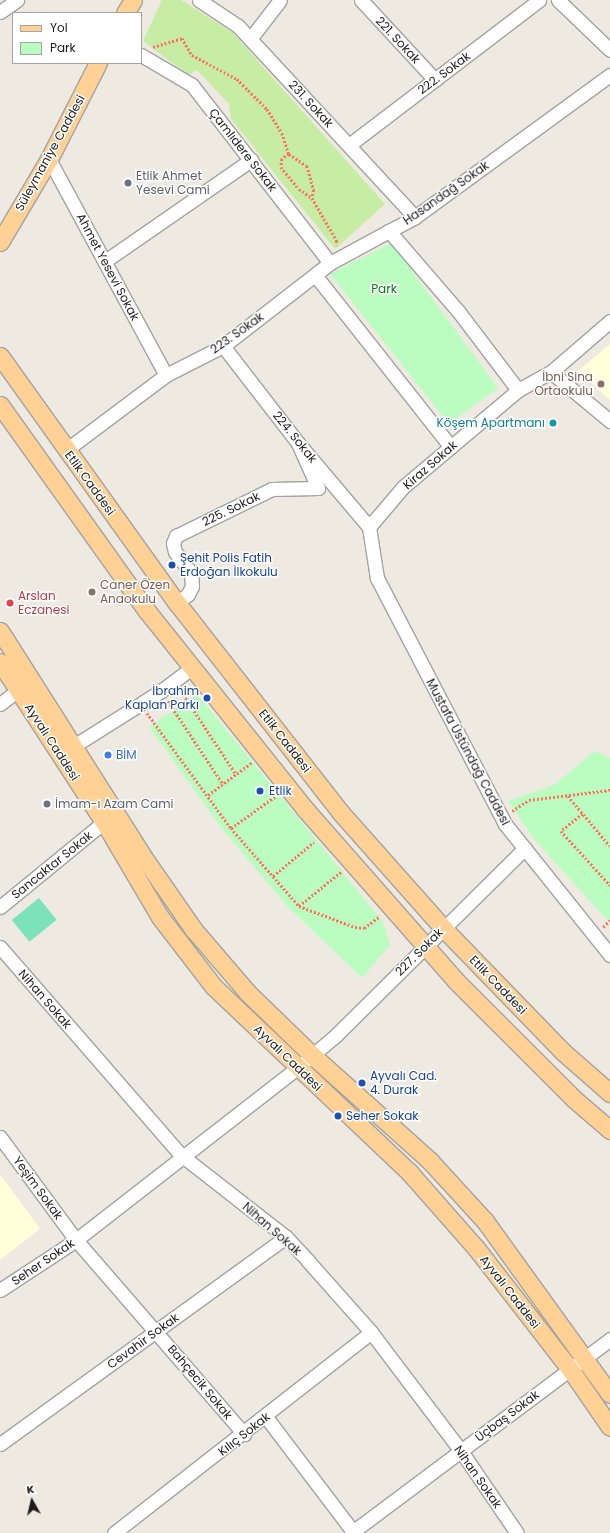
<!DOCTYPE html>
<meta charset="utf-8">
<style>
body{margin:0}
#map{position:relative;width:610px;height:1533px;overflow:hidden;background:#eeeae1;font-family:Poppins,sans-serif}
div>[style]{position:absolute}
.education>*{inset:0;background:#ffffd9}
.grass>*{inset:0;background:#c7eca4}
.park>*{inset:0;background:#bbfcc0}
.pitch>*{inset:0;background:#7be2ba;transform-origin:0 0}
.path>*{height:2.5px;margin-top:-1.25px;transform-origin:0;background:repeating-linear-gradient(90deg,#ff7261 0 2px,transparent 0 4px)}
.roads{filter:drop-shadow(1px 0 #a3a3a3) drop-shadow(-1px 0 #a3a3a3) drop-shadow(0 1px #a3a3a3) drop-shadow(0 -1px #a3a3a3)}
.minor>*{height:13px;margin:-6.5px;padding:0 6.5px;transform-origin:6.5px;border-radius:6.5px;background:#fff}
.major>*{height:17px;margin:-8.5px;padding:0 8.5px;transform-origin:8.5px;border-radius:8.5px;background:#ffd195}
.dots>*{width:11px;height:11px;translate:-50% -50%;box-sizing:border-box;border:2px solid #fff;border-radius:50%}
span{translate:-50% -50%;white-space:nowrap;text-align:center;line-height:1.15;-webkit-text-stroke:3px #fff;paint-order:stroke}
.street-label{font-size:12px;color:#1c1c1c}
.worship-label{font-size:12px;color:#5b616d}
.left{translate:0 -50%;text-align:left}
.park-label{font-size:12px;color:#067e10}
.education-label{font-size:12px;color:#785e54}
.right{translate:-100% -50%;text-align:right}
.culture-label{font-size:12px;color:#0d838f}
.transit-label{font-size:12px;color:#164399}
.health-label{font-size:12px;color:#be3a42}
.shop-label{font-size:12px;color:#366cbe}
.legend{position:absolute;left:12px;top:12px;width:130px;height:52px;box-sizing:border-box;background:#fff;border:1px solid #a4a4a4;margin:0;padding:5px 7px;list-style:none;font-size:12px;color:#1c1c1c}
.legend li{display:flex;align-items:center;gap:8px;height:20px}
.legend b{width:20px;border:1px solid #a4a4a4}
.north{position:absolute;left:12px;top:1481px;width:40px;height:40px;-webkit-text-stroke:3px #fff;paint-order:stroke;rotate:352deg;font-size:11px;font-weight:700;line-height:16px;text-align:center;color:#1c1c1c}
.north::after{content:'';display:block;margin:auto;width:14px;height:18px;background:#1c1c1c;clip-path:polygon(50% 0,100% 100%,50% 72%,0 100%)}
</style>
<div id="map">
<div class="education">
<div style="clip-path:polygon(610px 344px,610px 400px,578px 371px)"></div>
<div style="clip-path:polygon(0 1174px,40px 1229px,0 1260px)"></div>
</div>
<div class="grass">
<div style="clip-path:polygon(162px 0,181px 0,233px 33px,385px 204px,335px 249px,231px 119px,229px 104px,197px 70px,188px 75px,143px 41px)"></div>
</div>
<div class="park">
<div style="clip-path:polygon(391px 243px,498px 388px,449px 424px,330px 274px)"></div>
<div style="clip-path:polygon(197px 694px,383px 922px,390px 945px,362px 978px,288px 907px,223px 830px,149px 727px)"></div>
<div style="clip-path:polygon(595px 751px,610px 758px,610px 923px,533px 838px,508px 801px,554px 785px)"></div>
</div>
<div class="pitch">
<div style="left:39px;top:898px;width:28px;height:35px;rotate:51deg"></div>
</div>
<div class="path">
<div style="left:153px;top:47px;width:30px;rotate:-17deg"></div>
<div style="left:182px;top:38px;width:20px;rotate:60deg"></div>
<div style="left:192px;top:55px;width:51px;rotate:28.1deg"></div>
<div style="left:237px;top:79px;width:42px;rotate:45deg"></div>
<div style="left:267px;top:109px;width:28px;rotate:58deg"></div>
<div style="left:282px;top:133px;width:22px;rotate:72deg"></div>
<div style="left:289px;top:154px;width:9px;rotate:144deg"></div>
<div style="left:282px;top:159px;width:8px;rotate:97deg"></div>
<div style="left:281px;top:167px;width:28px;rotate:51deg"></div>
<div style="left:299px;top:189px;width:16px;rotate:35deg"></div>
<div style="left:312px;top:198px;width:50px;rotate:59.8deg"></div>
<div style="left:337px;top:241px;width:4px;rotate:104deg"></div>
<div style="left:289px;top:154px;width:22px;rotate:34deg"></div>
<div style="left:307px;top:166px;width:25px;rotate:74deg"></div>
<div style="left:314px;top:190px;width:8px;rotate:104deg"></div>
<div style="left:181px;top:691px;width:100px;rotate:56.5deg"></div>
<div style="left:168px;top:701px;width:100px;rotate:56.5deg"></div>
<div style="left:147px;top:713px;width:142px;rotate:53.9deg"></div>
<div style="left:231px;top:828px;width:103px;rotate:48.9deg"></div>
<div style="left:299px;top:906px;width:60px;rotate:20.6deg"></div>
<div style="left:355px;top:927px;width:9px;rotate:6deg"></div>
<div style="left:364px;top:928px;width:20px;rotate:-37deg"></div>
<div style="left:208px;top:795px;width:54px;rotate:-36.7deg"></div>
<div style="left:568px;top:796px;width:65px;rotate:50deg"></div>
<div style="left:512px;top:811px;width:20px;rotate:-33deg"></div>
<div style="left:529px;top:800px;width:82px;rotate:-7deg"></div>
<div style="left:583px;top:814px;width:28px;rotate:142deg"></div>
<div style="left:561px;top:831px;width:73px;rotate:47.8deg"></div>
<div style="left:231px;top:828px;width:55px;rotate:-35.4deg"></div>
<div style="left:273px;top:876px;width:53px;rotate:-39.7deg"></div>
<div style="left:299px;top:906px;width:55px;rotate:-39.1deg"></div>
<div style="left:603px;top:927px;width:10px;rotate:-45deg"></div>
</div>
<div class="roads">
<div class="minor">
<div style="left:199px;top:0;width:47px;rotate:33.7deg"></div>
<div style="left:238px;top:26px;width:260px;rotate:47.2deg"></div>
<div style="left:361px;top:0;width:109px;rotate:47.2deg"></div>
<div style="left:558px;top:0;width:72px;rotate:43.9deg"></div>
<div style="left:0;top:12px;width:21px;rotate:-35deg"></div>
<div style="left:250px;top:39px;width:49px;rotate:-52.4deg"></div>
<div style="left:141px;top:55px;width:59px;rotate:30.5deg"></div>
<div style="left:192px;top:85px;width:225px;rotate:52.2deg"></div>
<div style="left:349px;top:145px;width:239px;rotate:-37.3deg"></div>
<div style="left:49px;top:159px;width:246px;rotate:61.6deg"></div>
<div style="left:105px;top:261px;width:178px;rotate:-34.7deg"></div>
<div style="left:315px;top:275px;width:219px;rotate:51.7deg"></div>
<div style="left:223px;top:346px;width:123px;rotate:52.3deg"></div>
<div style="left:298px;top:443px;width:110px;rotate:49.8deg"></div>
<div style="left:551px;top:372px;width:77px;rotate:39.7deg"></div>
<div style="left:518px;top:390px;width:99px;rotate:-127.2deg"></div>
<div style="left:458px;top:311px;width:106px;rotate:-130.8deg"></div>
<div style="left:389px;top:231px;width:30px;rotate:-28deg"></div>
<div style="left:415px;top:217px;width:241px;rotate:-36.1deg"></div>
<div style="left:66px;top:450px;width:125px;rotate:-36.9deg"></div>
<div style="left:166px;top:375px;width:64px;rotate:-27deg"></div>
<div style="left:223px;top:346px;width:135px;rotate:-37.8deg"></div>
<div style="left:330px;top:263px;width:67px;rotate:-28.5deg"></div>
<div style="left:369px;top:527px;width:52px;rotate:81.1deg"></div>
<div style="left:377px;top:578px;width:277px;rotate:62.5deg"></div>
<div style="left:505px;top:824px;width:168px;rotate:51.3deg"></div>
<div style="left:369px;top:527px;width:52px;rotate:-49.6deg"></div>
<div style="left:403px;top:487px;width:150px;rotate:-40.1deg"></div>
<div style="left:518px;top:390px;width:38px;rotate:-29deg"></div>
<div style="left:551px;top:372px;width:78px;rotate:-40.8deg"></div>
<div style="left:177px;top:603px;width:14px;rotate:-39deg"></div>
<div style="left:188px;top:594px;width:9px;rotate:-63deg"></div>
<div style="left:192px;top:586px;width:13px;rotate:-94deg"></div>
<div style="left:191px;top:573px;width:26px;rotate:-127deg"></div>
<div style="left:175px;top:552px;width:9px;rotate:-103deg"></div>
<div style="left:173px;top:543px;width:8px;rotate:-67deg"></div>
<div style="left:176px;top:536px;width:107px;rotate:-26.1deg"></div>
<div style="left:272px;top:489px;width:46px;rotate:-1.2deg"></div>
<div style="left:318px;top:488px;width:49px;rotate:-114deg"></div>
<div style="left:0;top:704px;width:23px;rotate:-38deg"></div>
<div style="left:72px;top:747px;width:105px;rotate:-32.2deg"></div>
<div style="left:161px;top:691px;width:40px;rotate:-37deg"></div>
<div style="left:0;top:907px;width:134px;rotate:-39.3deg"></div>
<div style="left:0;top:947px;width:276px;rotate:49deg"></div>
<div style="left:181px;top:1155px;width:133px;rotate:38deg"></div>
<div style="left:286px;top:1237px;width:33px;rotate:47deg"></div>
<div style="left:308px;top:1261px;width:95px;rotate:48.4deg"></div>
<div style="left:371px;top:1332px;width:149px;rotate:52.9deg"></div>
<div style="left:461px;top:1451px;width:99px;rotate:55.7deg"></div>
<div style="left:0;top:1137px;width:128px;rotate:53.6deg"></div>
<div style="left:76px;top:1240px;width:257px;rotate:49.1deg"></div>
<div style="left:0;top:1290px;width:91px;rotate:-33.3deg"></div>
<div style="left:76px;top:1240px;width:280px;rotate:-37.9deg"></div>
<div style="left:297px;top:1068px;width:50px;rotate:-40.1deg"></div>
<div style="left:335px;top:1036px;width:267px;rotate:-44.7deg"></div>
<div style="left:266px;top:1417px;width:146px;rotate:52.8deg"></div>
<div style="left:0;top:1444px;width:353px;rotate:-35.9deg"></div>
<div style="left:114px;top:1533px;width:326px;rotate:-38deg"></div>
<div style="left:351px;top:1533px;width:324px;rotate:-36.8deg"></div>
</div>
<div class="major">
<div style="left:125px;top:13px;width:15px;rotate:-58deg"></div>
<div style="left:0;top:242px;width:96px;rotate:-59.4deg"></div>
<div style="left:49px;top:159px;width:108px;rotate:-63deg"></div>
<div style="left:0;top:356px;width:304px;rotate:54.4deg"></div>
<div style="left:177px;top:603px;width:266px;rotate:52deg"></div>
<div style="left:341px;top:813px;width:154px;rotate:48.4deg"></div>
<div style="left:443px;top:928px;width:171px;rotate:45.9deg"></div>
<div style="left:562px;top:1051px;width:64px;rotate:41.2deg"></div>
<div style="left:0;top:405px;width:253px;rotate:54.5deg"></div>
<div style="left:147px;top:611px;width:253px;rotate:51.4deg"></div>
<div style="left:305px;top:809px;width:227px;rotate:48.7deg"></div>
<div style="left:455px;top:980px;width:168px;rotate:45deg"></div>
<div style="left:574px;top:1099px;width:48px;rotate:40.7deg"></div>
<div style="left:0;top:631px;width:265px;rotate:57.6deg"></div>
<div style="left:142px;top:855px;width:91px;rotate:55.3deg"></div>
<div style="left:194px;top:930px;width:83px;rotate:49.4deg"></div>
<div style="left:248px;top:993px;width:89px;rotate:44.1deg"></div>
<div style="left:312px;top:1055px;width:159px;rotate:41.9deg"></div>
<div style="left:430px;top:1161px;width:81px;rotate:47.5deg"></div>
<div style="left:485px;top:1221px;width:213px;rotate:54.2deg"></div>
<div style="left:0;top:662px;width:191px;rotate:57deg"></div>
<div style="left:104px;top:822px;width:110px;rotate:59.5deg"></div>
<div style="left:160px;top:917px;width:88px;rotate:52.4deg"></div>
<div style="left:214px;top:987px;width:270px;rotate:43.5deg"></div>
<div style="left:410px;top:1173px;width:100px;rotate:48.7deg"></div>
<div style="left:476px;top:1248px;width:153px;rotate:52.2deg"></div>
<div style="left:570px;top:1369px;width:70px;rotate:55.4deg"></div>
</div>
</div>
<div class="dots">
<div style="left:128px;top:183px;background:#6b7280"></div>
<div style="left:601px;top:384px;background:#8d6e63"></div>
<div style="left:553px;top:423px;background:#0f9aa8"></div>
<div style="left:172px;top:565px;background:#1a4fb4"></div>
<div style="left:92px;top:592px;background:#8d6e63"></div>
<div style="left:10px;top:603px;background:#e0444e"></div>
<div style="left:207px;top:698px;background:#1a4fb4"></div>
<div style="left:108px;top:755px;background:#3f7fe0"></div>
<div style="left:260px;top:791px;background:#1a4fb4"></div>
<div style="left:47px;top:804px;background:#6b7280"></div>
<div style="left:362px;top:1083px;background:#1a4fb4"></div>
<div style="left:338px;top:1116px;background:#1a4fb4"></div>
</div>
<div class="street-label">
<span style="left:398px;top:40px;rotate:47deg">221. Sokak</span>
<span style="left:444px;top:73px;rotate:-37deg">222. Sokak</span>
<span style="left:311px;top:104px;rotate:47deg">231. Sokak</span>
<span style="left:243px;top:150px;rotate:52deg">Çamlıdere Sokak</span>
<span style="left:50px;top:153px;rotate:-61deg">Süleymaniye Caddesi</span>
<span style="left:446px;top:193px;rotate:-35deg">Hasandağ Sokak</span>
<span style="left:108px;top:267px;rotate:62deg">Ahmet Yesevi Sokak</span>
<span style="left:237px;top:333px;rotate:-35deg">223. Sokak</span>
<span style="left:295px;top:437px;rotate:51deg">224. Sokak</span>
<span style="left:430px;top:465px;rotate:-41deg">Kiraz Sokak</span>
<span style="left:90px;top:483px;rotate:54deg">Etlik Caddesi</span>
<span style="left:231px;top:509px;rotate:-26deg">225. Sokak</span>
<span style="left:285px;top:741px;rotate:52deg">Etlik Caddesi</span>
<span style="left:52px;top:742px;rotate:57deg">Ayvalı Caddesi</span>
<span style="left:468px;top:752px;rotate:62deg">Mustafa Üstündağ Caddesi</span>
<span style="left:52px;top:865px;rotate:-39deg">Sancaktar Sokak</span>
<span style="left:419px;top:952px;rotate:-45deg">227. Sokak</span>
<span style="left:498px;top:985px;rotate:46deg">Etlik Caddesi</span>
<span style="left:45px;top:999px;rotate:49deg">Nihan Sokak</span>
<span style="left:288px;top:1058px;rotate:44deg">Ayvalı Caddesi</span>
<span style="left:38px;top:1188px;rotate:54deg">Yeşim Sokak</span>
<span style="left:272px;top:1229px;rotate:41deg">Nihan Sokak</span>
<span style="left:43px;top:1262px;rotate:-34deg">Seher Sokak</span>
<span style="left:510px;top:1292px;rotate:52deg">Ayvalı Caddesi</span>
<span style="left:143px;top:1341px;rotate:-36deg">Cevahir Sokak</span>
<span style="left:200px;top:1382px;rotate:50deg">Bahçecik Sokak</span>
<span style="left:507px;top:1416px;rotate:-37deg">Üçbaş Sokak</span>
<span style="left:244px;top:1434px;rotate:-38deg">Kılıç Sokak</span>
<span style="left:478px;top:1477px;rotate:55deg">Nihan Sokak</span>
</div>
<div class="worship-label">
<span class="left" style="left:136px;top:183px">Etlik Ahmet<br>Yesevi Cami</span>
<span class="left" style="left:55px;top:804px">İmam-ı Azam Cami</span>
</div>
<div class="park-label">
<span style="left:384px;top:289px">Park</span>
</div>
<div class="education-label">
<span class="right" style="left:593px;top:384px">İbni Sina<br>Ortaokulu</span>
<span class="left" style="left:100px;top:592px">Caner Özen<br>Anaokulu</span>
</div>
<div class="culture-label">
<span class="right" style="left:545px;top:423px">Köşem Apartmanı</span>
</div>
<div class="transit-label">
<span class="left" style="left:180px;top:565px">Şehit Polis Fatih<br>Erdoğan İlkokulu</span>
<span class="right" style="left:199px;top:698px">İbrahim<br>Kaplan Parkı</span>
<span class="left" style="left:269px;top:791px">Etlik</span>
<span class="left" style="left:370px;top:1083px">Ayvalı Cad.<br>4. Durak</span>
<span class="left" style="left:346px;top:1116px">Seher Sokak</span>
</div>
<div class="health-label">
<span class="left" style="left:18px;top:603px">Arslan<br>Eczanesi</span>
</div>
<div class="shop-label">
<span class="left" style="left:116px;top:755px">BİM</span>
</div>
<ul class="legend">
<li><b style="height:5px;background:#ffd195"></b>Yol</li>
<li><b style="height:11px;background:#bbfcc0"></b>Park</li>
</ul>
<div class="north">K</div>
</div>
